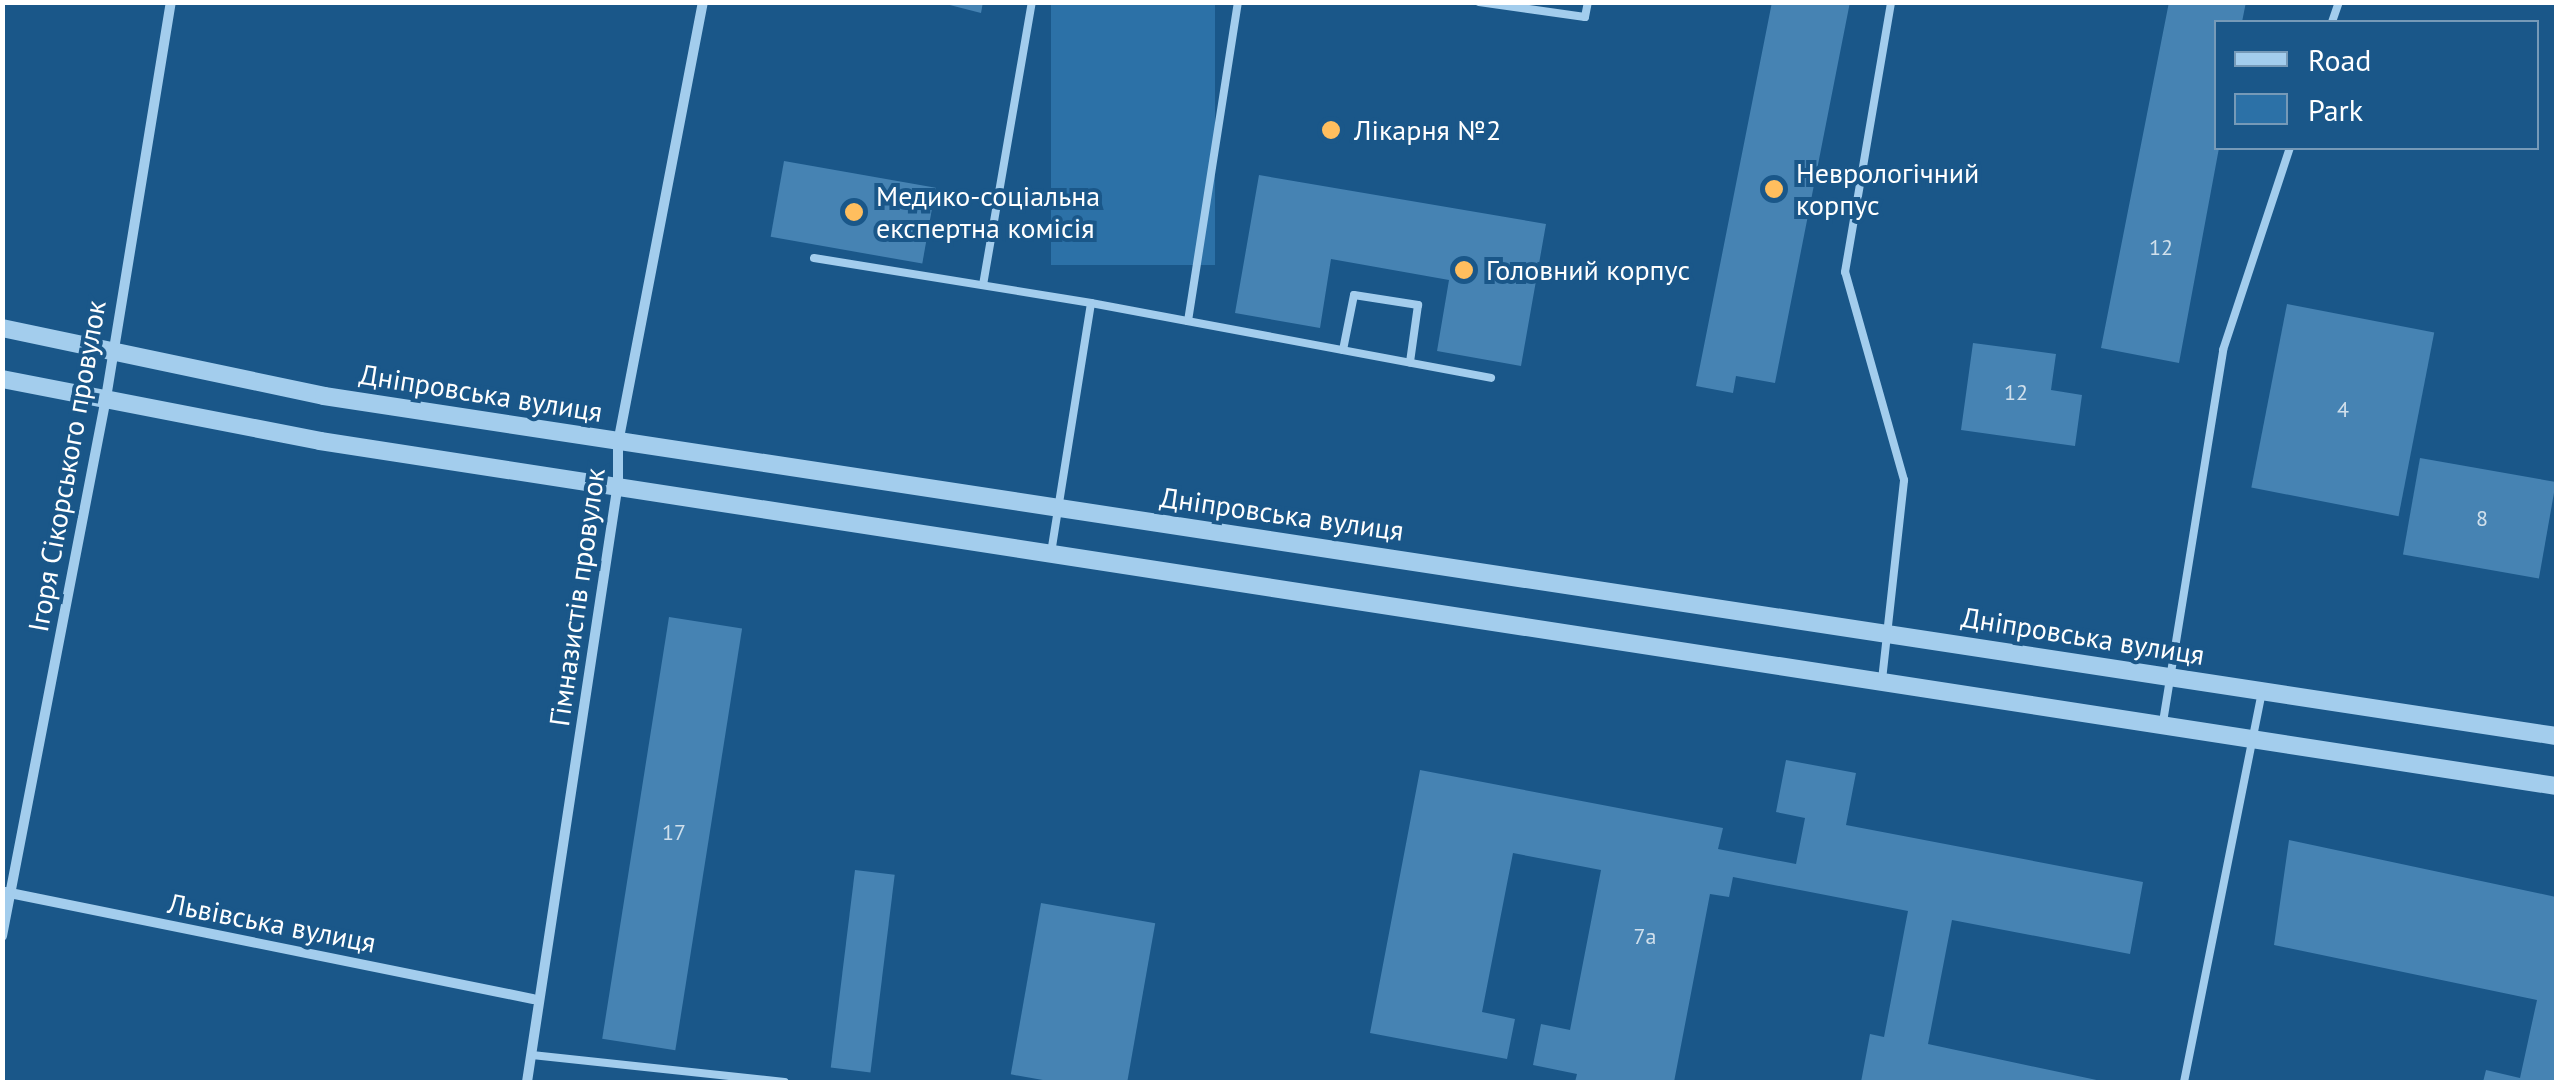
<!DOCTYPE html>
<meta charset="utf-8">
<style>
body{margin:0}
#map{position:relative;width:2559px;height:1085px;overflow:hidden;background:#1a5789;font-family:"PT Sans",sans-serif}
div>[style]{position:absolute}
.green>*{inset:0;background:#2c71a7;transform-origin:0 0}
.building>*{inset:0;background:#4683b3;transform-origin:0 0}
.service>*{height:8px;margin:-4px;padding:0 4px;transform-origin:4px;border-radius:4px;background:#a3cded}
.minor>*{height:10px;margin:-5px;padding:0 5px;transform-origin:5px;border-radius:5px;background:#a3cded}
.tertiary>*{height:18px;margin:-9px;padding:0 9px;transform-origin:9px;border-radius:9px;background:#a3cded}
.dots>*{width:28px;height:28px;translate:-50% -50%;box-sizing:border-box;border:5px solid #1a5789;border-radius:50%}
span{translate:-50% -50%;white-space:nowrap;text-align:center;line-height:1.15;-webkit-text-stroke:8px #1a5789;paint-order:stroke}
.number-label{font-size:22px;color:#d1e0ec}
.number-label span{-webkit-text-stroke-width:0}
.poi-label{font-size:28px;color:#fff}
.left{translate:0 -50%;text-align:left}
.street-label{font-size:28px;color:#fff}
.frame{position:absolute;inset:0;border:5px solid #fff;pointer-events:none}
.legend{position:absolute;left:2214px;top:20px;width:325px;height:130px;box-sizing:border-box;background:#1a5789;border:2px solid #769ab8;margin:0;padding:12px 18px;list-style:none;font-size:30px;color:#fff}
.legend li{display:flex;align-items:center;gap:20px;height:50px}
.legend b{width:50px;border:2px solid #769ab8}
</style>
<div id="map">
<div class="green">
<div style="left:1051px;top:3px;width:164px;height:262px"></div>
</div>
<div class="building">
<div style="clip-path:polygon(938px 2px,983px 2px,981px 13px)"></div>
<div style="clip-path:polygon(1772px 2px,1850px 2px,1775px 383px,1736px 376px,1733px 393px,1696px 386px)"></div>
<div style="clip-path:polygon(2169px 2px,2246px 2px,2242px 22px,2216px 22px,2219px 148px,2179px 363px,2101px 348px)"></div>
<div style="left:784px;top:161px;width:154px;height:77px;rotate:10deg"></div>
<div style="clip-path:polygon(1259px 175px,1546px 224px,1521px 366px,1437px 351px,1449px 280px,1331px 259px,1320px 328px,1235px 313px)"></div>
<div style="left:2287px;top:304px;width:150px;height:187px;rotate:11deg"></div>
<div style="clip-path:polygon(1973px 343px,2056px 354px,2051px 390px,2082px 395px,2075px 446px,1961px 430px)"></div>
<div style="left:2420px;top:458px;width:138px;height:98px;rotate:10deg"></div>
<div style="left:669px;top:617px;width:74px;height:427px;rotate:9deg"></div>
<div style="clip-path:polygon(1786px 760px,1856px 773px,1846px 825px,2143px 882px,2130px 954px,1952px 920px,1928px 1044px,2106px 1082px,1861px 1082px,1870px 1034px,1884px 1037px,1908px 911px,1733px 877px,1729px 897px,1710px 894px,1674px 1082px,1575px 1082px,1577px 1074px,1533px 1065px,1541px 1024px,1570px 1030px,1601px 870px,1513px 853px,1482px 1012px,1515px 1019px,1507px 1059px,1370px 1033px,1420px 770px,1723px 828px,1718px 849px,1796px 864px,1805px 818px,1776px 812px)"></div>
<div style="clip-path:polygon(2289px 840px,2556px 897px,2556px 1082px,2483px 1082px,2486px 1070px,2520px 1078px,2537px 1000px,2274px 945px)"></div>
<div style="left:855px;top:870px;width:40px;height:199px;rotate:7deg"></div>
<div style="left:1041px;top:903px;width:116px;height:174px;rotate:10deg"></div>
</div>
<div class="service">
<div style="left:1479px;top:2px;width:107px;rotate:8.1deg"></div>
<div style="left:1585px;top:17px;width:15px;rotate:-79deg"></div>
<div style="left:2332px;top:22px;width:21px;rotate:-71deg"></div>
<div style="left:814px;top:258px;width:281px;rotate:9.2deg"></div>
<div style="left:983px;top:285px;width:287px;rotate:-80.2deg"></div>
<div style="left:1188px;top:321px;width:323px;rotate:-81.1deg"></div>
<div style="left:1343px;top:350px;width:56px;rotate:-78.7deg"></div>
<div style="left:1354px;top:295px;width:65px;rotate:8.9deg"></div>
<div style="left:1418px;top:305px;width:58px;rotate:98deg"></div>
<div style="left:1051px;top:553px;width:253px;rotate:-80.9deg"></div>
<div style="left:1091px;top:303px;width:407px;rotate:10.6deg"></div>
<div style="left:1882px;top:680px;width:201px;rotate:-83.7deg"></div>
<div style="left:1904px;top:480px;width:216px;rotate:-105.8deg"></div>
<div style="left:1845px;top:272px;width:274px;rotate:-80.3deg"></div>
<div style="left:2163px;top:722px;width:377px;rotate:-80.8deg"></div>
<div style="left:2223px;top:350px;width:213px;rotate:-71.7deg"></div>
<div style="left:532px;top:1055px;width:254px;rotate:6.1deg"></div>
<div style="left:2184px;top:1082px;width:399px;rotate:-78.7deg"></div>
</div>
<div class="minor">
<div style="left:5px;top:892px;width:539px;rotate:11.46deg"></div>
<div style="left:2px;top:936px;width:548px;rotate:-79.06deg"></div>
<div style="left:106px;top:398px;width:401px;rotate:-80.7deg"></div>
<div style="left:527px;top:1082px;width:606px;rotate:-81.36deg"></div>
<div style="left:618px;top:483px;width:40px;rotate:-90deg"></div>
<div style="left:618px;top:443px;width:449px;rotate:-79.1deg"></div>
</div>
<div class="tertiary">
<div style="left:2px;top:328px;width:329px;rotate:11.9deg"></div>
<div style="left:324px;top:396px;width:2258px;rotate:8.66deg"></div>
<div style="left:2px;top:379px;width:324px;rotate:11deg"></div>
<div style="left:320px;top:441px;width:2262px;rotate:8.77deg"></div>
</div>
<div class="dots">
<div style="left:1331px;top:130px;background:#ffbe5e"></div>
<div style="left:1774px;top:189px;background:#ffbe5e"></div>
<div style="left:854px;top:212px;background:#ffbe5e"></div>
<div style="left:1464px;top:270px;background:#ffbe5e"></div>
</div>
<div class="number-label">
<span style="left:2161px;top:248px">12</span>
<span style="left:2016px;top:393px">12</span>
<span style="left:2343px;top:410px">4</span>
<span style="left:2482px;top:519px">8</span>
<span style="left:674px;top:833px">17</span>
<span style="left:1645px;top:937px">7а</span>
</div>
<div class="poi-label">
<span class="left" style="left:1354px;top:130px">Лікарня №2</span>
<span class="left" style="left:1796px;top:189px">Неврологічний<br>корпус</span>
<span class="left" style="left:876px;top:212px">Медико-соціальна<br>експертна комісія</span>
<span class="left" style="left:1486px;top:270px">Головний корпус</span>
</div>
<div class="street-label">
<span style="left:481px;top:393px;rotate:9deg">Дніпровська вулиця</span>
<span style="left:67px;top:466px;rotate:-80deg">Ігоря Сікорського провулок</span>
<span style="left:1282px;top:514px;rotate:8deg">Дніпровська вулиця</span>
<span style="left:577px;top:597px;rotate:-82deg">Гімназистів провулок</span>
<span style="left:2083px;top:636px;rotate:9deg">Дніпровська вулиця</span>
<span style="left:272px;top:923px;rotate:11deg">Львівська вулиця</span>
</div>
<div class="frame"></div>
<ul class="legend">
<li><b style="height:12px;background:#a3cded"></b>Road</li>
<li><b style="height:28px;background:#2c71a7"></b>Park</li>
</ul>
</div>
